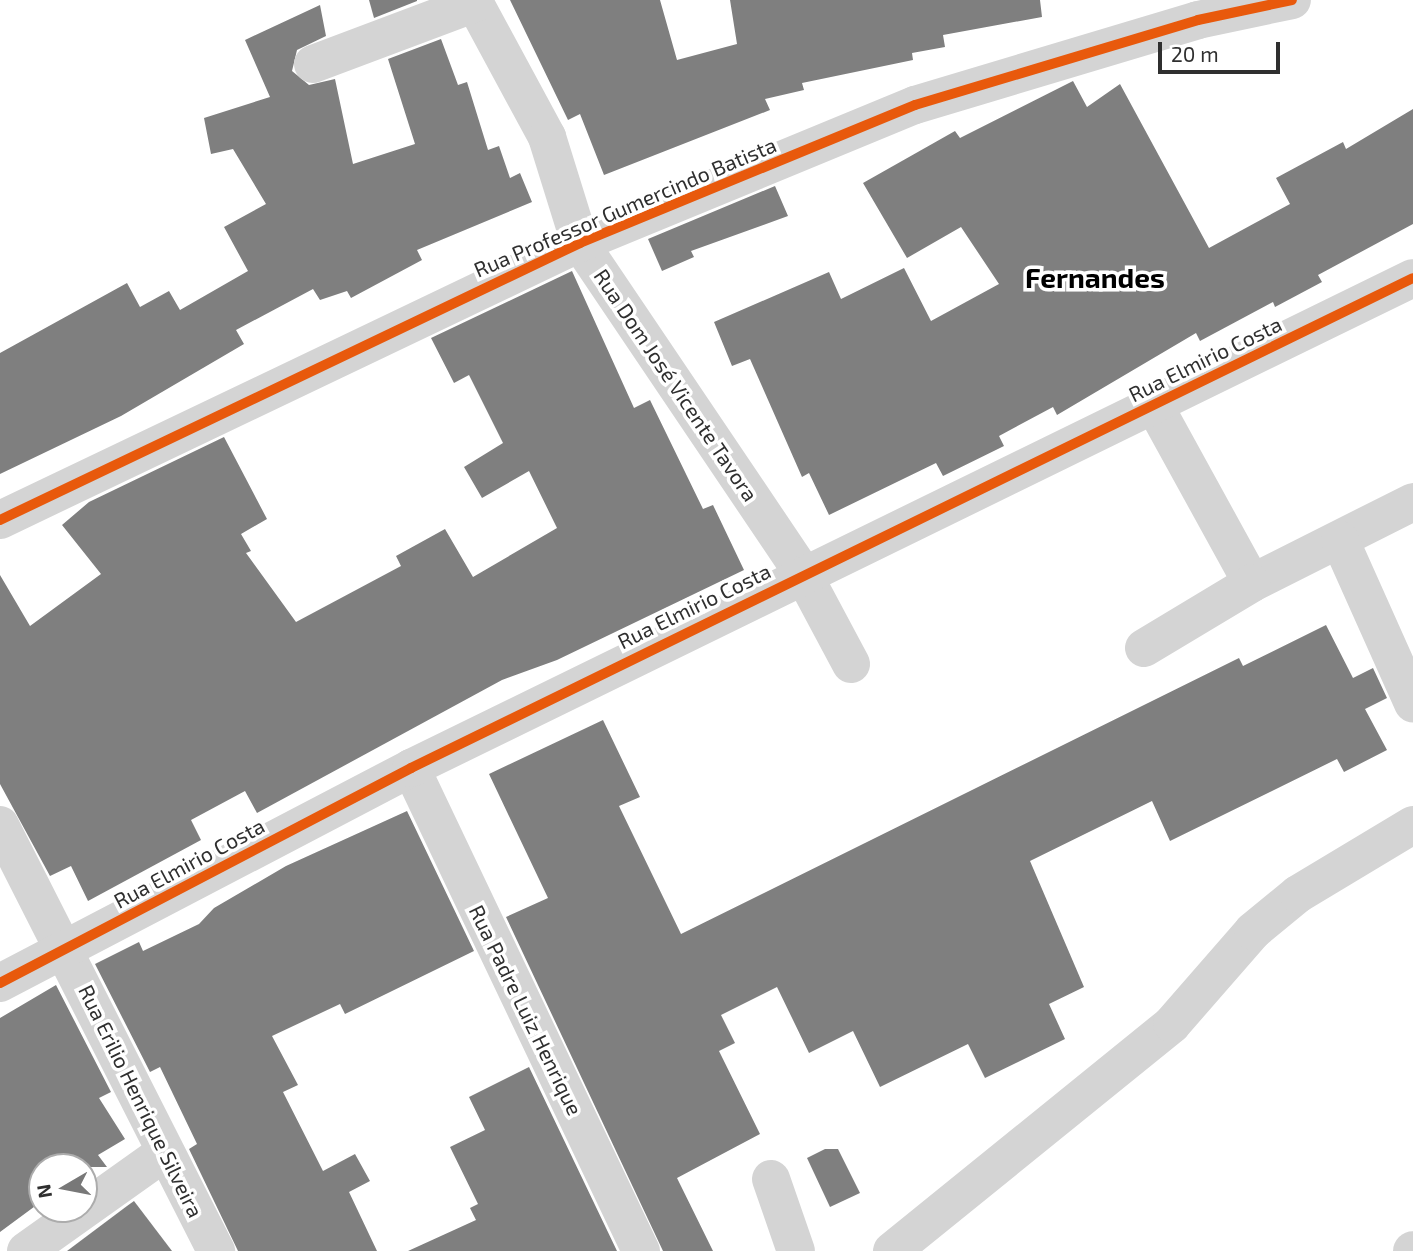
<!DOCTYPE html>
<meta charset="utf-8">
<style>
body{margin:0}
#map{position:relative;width:1413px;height:1251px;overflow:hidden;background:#fff;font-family:"Exo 2",sans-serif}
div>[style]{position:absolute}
.building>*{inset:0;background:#7f7f7f}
.minor>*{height:38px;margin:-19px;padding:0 19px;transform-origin:19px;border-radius:19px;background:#d4d4d4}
.cycleway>*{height:10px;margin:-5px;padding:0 5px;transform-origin:5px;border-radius:5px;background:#e8590c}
span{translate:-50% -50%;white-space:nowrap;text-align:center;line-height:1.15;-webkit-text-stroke:7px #fff;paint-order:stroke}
.street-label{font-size:21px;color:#2f2f2f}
.district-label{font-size:28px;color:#000;font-weight:700}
.north{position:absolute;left:28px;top:1153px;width:70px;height:70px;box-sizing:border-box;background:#fff;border:2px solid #acacac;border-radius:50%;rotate:260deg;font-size:19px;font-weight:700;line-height:28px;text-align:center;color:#2f2f2f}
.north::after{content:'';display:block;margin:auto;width:24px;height:32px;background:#787878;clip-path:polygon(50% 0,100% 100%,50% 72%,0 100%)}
.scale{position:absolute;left:1158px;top:42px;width:122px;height:32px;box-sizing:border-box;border:4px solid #2f2f2f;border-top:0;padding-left:9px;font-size:21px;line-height:24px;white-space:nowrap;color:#2f2f2f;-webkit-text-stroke:5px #fff;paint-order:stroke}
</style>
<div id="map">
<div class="building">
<div style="clip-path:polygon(369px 0,417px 0,417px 1px,374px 18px)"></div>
<div style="clip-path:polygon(510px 0,660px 0,677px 60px,737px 44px,730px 0,1040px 0,1042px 17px,943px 35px,945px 47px,912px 53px,913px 60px,802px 83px,804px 90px,765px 99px,770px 110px,604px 175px,580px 114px,568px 120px)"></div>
<div style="clip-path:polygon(320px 5px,326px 36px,297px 50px,292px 71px,309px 85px,335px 79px,353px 164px,415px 144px,388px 59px,441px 39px,458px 85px,467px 82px,488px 150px,499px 146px,510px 178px,520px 173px,532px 202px,417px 250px,422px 260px,351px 298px,347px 291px,320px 300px,313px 289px,236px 330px,244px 344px,121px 416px,0 474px,0 353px,127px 283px,140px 307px,169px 291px,180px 310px,248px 271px,224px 227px,266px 204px,233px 149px,211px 154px,204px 118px,270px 97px,245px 40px)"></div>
<div style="clip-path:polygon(1073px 81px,1087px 107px,1120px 84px,1209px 248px,1290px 204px,1276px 178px,1343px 142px,1346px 149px,1413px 109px,1413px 224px,1318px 275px,1322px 282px,1275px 307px,1273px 302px,1200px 341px,1196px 333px,1057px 415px,1053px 407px,999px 436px,1004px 446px,943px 476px,936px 463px,829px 515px,809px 473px,802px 477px,750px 359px,732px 366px,714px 322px,829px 272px,841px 299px,904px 268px,931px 321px,999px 284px,961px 227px,907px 258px,863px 183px,955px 131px,960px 138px)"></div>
<div style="clip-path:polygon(775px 186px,788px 216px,691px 251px,694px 257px,662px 271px,648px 239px)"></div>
<div style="clip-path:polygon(572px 271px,634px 408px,650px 400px,703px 509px,713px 505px,744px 570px,557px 660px,502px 680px,257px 813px,245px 791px,191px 820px,201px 840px,88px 901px,71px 866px,50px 876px,0 784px,0 575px,30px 626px,101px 574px,62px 525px,89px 502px,224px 437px,267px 519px,241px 534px,251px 551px,246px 553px,296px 622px,401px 566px,396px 556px,445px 529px,473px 577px,557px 528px,529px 471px,482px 498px,464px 467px,503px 443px,469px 375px,454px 383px,431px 338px)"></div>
<div style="clip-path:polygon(1326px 625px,1353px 678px,1373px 668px,1387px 698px,1365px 709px,1387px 750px,1344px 772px,1337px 759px,1170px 841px,1152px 801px,1030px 861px,1084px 987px,1049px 1004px,1065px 1039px,985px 1078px,968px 1044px,880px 1087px,853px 1031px,809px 1053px,777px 987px,721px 1015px,735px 1043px,719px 1051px,760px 1134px,677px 1178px,713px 1251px,663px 1251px,506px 917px,548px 898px,489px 774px,603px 720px,640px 797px,619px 806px,681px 934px,1239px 658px,1243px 666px)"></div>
<div style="clip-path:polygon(407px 811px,474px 951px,345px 1014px,340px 1004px,272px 1036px,298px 1085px,283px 1092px,323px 1171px,355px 1154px,370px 1181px,349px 1192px,377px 1251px,238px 1251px,189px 1149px,197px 1144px,160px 1067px,150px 1072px,95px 964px,139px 942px,143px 951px,199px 924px,214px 908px,286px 866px)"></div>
<div style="clip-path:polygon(56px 985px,111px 1092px,99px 1098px,125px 1139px,98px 1155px,107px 1167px,42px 1167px,42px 1201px,0 1232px,0 1018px)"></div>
<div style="clip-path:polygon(529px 1067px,617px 1251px,408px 1251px,476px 1220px,470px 1208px,478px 1204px,450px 1147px,485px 1130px,469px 1097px)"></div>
<div style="clip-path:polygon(825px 1149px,838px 1149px,860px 1193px,830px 1207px,807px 1158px)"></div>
<div style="clip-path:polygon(134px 1201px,172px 1251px,67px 1251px,127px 1206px)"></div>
</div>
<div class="minor">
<div style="left:473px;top:0;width:156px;rotate:61.6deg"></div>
<div style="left:547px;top:137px;width:111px;rotate:72.7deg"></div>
<div style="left:580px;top:243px;width:399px;rotate:56deg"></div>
<div style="left:803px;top:574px;width:102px;rotate:61.9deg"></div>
<div style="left:313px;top:64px;width:173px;rotate:-20.6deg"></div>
<div style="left:1154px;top:405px;width:203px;rotate:61.2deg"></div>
<div style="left:1252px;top:583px;width:180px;rotate:-26.7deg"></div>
<div style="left:0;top:520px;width:643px;rotate:-25.53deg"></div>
<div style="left:580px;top:243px;width:362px;rotate:-22.4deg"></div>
<div style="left:915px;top:105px;width:295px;rotate:-16.7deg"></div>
<div style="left:1198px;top:20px;width:96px;rotate:-12deg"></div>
<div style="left:1340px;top:540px;width:179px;rotate:65.9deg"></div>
<div style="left:1144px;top:648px;width:126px;rotate:-31deg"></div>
<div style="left:411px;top:768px;width:535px;rotate:64.54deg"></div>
<div style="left:0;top:825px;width:478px;rotate:63.1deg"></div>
<div style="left:0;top:983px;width:464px;rotate:-27.6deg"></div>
<div style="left:411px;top:768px;width:1115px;rotate:-26.06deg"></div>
<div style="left:771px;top:1179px;width:76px;rotate:70.9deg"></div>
<div style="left:26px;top:1251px;width:169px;rotate:-35.4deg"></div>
<div style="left:892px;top:1251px;width:360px;rotate:-39deg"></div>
<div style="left:1172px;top:1024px;width:123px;rotate:-48.9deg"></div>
<div style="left:1253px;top:931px;width:58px;rotate:-39.4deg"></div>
<div style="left:1298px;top:894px;width:134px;rotate:-31deg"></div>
<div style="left:1412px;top:1251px;width:1px;rotate:-45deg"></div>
</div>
<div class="cycleway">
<div style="left:0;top:520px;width:643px;rotate:-25.53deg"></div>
<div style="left:580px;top:243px;width:362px;rotate:-22.4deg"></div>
<div style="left:915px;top:105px;width:295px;rotate:-16.7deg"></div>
<div style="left:1198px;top:20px;width:96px;rotate:-12deg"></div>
<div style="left:0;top:983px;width:464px;rotate:-27.6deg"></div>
<div style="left:411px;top:768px;width:1115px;rotate:-26.06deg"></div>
</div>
<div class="street-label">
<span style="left:625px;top:207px;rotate:-23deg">Rua Professor Gumercindo Batista</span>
<span style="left:1205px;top:359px;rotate:-26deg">Rua Elmirio Costa</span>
<span style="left:676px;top:385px;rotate:56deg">Rua Dom José Vicente Tavora</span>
<span style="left:694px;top:606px;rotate:-26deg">Rua Elmirio Costa</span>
<span style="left:189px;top:863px;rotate:-28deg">Rua Elmirio Costa</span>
<span style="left:526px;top:1010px;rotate:64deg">Rua Padre Luiz Henrique</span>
<span style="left:141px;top:1101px;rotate:64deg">Rua Erilio Henrique Silveira</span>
</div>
<div class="district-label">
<span style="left:1095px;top:277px">Fernandes</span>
</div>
<div class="north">N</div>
<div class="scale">20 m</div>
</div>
